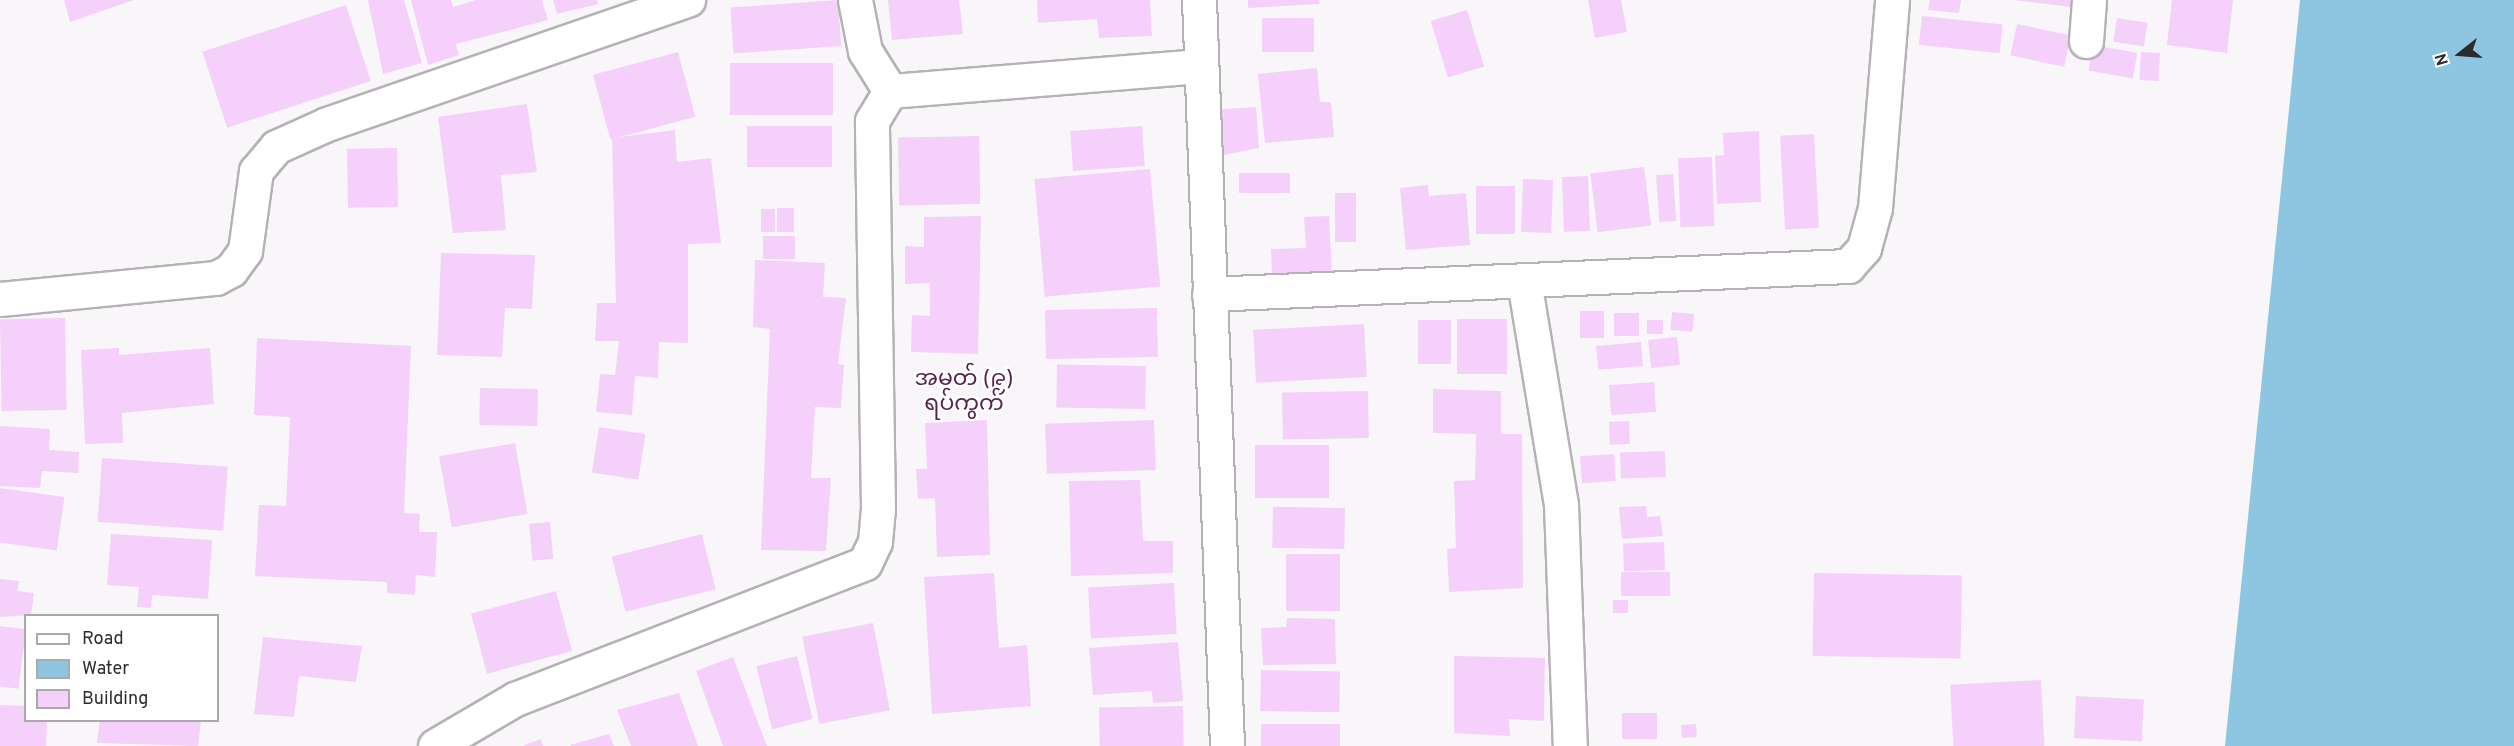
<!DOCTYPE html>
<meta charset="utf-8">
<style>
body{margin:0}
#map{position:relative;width:2514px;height:746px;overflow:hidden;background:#f9f6f9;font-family:Overpass,"Noto Sans Myanmar",sans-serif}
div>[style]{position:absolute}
.water>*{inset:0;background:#8ec6e1}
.building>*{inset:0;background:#f4d0fb;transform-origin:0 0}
.roads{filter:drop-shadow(2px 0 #b5b2b5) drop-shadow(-2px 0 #b5b2b5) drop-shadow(0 2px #b5b2b5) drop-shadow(0 -2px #b5b2b5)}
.minor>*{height:33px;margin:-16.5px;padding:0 16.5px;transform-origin:16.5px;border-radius:16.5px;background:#fff}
span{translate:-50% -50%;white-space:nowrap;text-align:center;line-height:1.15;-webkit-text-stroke:4.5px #fff;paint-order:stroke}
.quarter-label{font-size:22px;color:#56224f}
.legend{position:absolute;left:24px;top:614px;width:195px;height:108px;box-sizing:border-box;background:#fff;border:2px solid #abaaab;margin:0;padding:8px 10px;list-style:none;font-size:18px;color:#2c2b2d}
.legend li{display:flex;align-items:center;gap:12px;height:30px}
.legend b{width:30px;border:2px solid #abaaab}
.north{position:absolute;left:2430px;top:24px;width:60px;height:60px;-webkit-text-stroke:4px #fff;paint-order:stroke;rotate:253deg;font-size:16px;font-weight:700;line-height:24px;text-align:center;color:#2c2b2d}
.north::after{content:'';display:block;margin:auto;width:21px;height:27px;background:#2c2b2d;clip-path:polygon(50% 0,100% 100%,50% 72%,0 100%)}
</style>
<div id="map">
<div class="water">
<div style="clip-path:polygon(2300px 0,2514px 0,2514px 746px,2225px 746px)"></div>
</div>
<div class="building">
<div style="clip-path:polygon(64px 0,134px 0,70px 22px)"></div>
<div style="clip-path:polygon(368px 0,404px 0,422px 63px,383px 74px)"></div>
<div style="clip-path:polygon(411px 0,451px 0,453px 7px,476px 0,542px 0,548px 20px,456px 44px,459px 55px,428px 65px)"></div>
<div style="clip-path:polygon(553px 0,597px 0,598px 4px,557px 14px)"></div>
<div style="left:838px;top:0;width:46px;height:108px;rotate:86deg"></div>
<div style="clip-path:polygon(888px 0,959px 0,963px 34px,892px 40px)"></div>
<div style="clip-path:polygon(1037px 0,1150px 0,1152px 36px,1099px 38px,1097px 19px,1038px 23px)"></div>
<div style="clip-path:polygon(1248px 0,1319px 0,1320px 4px,1248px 8px)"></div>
<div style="clip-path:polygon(1588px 0,1621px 0,1627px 32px,1595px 38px)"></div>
<div style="clip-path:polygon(1930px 0,1961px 0,1959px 13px,1928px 10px)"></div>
<div style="clip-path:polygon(2013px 0,2073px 0,2072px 7px)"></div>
<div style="clip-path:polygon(2172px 0,2233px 0,2227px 53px,2167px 45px)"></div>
<div style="left:346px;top:5px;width:80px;height:151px;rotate:72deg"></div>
<div style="left:1467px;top:10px;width:59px;height:38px;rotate:73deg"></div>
<div style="left:1922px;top:16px;width:81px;height:29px;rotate:6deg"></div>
<div style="left:1314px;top:18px;width:34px;height:52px;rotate:90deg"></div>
<div style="left:2117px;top:18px;width:31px;height:24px;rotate:9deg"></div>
<div style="left:2017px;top:24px;width:55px;height:32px;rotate:12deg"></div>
<div style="left:2093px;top:45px;width:45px;height:26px;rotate:10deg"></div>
<div style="left:678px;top:52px;width:67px;height:88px;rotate:75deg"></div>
<div style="left:2141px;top:52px;width:19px;height:28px;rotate:3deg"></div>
<div style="left:730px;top:63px;width:103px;height:52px"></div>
<div style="clip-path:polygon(1317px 68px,1320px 102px,1331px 102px,1334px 137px,1265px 143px,1258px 74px)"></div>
<div style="clip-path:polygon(527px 104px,537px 172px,501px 175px,506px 230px,453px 233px,438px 117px)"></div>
<div style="clip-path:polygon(1256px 107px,1259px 148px,1214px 157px,1209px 110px)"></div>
<div style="left:832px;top:126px;width:41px;height:85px;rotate:90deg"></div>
<div style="left:1142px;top:126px;width:40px;height:72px;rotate:86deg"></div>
<div style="clip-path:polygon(675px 130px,677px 162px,711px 158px,721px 243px,688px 244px,688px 343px,659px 342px,658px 378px,635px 376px,632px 415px,596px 412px,600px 374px,615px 375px,619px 341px,595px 341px,597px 303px,616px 303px,612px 138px)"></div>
<div style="clip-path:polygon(1759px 131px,1761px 202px,1717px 204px,1715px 156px,1724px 155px,1723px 133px)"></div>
<div style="left:1814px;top:134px;width:94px;height:34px;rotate:87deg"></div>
<div style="left:979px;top:136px;width:68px;height:81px;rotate:89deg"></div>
<div style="left:397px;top:148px;width:59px;height:50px;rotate:89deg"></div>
<div style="left:1712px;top:157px;width:69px;height:34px;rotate:88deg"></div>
<div style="left:1644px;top:167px;width:59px;height:54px;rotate:83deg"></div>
<div style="left:1150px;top:169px;width:118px;height:116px;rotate:85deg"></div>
<div style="left:1290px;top:173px;width:20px;height:51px;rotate:90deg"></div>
<div style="left:1673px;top:174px;width:47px;height:17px;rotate:86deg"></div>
<div style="left:1588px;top:176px;width:55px;height:26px;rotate:88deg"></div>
<div style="left:1523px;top:179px;width:30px;height:53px;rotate:2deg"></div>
<div style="clip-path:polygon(1428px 185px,1429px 196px,1466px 193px,1470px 245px,1406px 250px,1400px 188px)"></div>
<div style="left:1476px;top:186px;width:39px;height:48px"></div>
<div style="left:1335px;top:193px;width:21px;height:49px"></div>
<div style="left:777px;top:208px;width:17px;height:24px"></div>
<div style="left:761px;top:209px;width:14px;height:23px"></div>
<div style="clip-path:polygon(981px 216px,978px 354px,911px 352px,912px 315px,930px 316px,930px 283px,905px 284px,905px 246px,924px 247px,924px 217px)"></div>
<div style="clip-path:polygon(1329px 216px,1332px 277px,1272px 279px,1271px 249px,1306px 248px,1304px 217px)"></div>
<div style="left:763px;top:236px;width:32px;height:23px"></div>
<div style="clip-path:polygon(441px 253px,535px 255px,532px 309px,505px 308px,502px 357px,437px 355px)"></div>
<div style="clip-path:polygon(755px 260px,825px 263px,823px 297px,846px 298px,838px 364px,844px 365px,841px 408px,815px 407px,811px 478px,831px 478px,826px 551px,761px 550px,770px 329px,753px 327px)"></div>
<div style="left:1157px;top:308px;width:49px;height:112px;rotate:89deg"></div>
<div style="left:1580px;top:311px;width:24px;height:27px"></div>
<div style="left:1672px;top:312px;width:22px;height:18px;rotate:5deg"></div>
<div style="left:1614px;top:313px;width:25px;height:23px"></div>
<div style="left:65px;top:318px;width:92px;height:65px;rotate:89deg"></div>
<div style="left:1457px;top:319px;width:50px;height:55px"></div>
<div style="left:1418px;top:320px;width:33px;height:44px"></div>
<div style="left:1647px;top:320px;width:16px;height:14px"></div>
<div style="left:1364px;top:324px;width:53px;height:111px;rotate:87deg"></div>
<div style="left:1677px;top:337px;width:28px;height:29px;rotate:84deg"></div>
<div style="clip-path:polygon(257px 338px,411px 346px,404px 513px,420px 514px,419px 532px,437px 532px,435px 577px,416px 575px,415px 595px,387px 593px,387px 582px,255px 576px,259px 505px,286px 506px,290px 417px,254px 415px)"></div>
<div style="left:1641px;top:342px;width:24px;height:45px;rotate:85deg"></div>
<div style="clip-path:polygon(119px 348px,119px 355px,210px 348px,214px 404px,122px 413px,123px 443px,85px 444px,81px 350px)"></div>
<div style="left:1146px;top:366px;width:43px;height:89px;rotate:91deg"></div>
<div style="left:1654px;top:382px;width:30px;height:45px;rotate:86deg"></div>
<div style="left:480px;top:388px;width:58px;height:37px;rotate:1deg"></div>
<div style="clip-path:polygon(1433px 389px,1501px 391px,1501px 434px,1522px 434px,1523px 588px,1449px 592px,1447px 549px,1456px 548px,1454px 481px,1475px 480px,1476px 434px,1433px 433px)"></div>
<div style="left:1368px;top:391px;width:47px;height:86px;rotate:89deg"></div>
<div style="clip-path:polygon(987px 420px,990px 555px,937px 557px,935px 498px,918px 499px,916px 469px,927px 469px,925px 423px)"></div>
<div style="left:1154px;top:420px;width:50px;height:109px;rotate:88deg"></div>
<div style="left:1629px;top:421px;width:23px;height:20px;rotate:88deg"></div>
<div style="clip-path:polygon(0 426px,50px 429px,49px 450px,79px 452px,78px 473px,42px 471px,40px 488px,0 486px)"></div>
<div style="left:599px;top:427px;width:47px;height:46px;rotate:9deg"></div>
<div style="left:515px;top:443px;width:72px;height:77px;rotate:80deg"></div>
<div style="left:1255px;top:445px;width:74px;height:53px"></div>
<div style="left:1665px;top:451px;width:26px;height:45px;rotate:88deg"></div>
<div style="left:1614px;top:454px;width:27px;height:34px;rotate:86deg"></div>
<div style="left:102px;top:458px;width:126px;height:64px;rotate:4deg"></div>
<div style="clip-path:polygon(1140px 480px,1143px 541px,1173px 541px,1173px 573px,1071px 576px,1069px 481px)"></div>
<div style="left:0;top:488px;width:65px;height:54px;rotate:8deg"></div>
<div style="clip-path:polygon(1646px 506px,1647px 517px,1660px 516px,1663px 536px,1622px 539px,1619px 507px)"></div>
<div style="left:1345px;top:508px;width:41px;height:72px;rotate:91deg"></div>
<div style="left:550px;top:522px;width:37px;height:21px;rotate:85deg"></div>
<div style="clip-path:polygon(111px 534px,212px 540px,208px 599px,152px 595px,151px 608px,137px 607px,139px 587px,107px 585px)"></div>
<div style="left:702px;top:534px;width:57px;height:93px;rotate:76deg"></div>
<div style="left:1664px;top:542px;width:28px;height:41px;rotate:88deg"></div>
<div style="left:1286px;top:554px;width:54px;height:57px"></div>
<div style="left:1621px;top:572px;width:49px;height:24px"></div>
<div style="clip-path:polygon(994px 573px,999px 648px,1027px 645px,1031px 706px,932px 714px,924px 577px)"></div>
<div style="left:1814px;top:573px;width:148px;height:83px;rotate:1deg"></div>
<div style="clip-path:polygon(0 579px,19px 581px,17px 591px,34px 593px,31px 615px,0 617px)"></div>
<div style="left:1174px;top:583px;width:51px;height:86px;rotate:87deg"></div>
<div style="left:556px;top:591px;width:62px;height:88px;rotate:75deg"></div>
<div style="left:1613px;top:600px;width:15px;height:13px"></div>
<div style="clip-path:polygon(1287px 618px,1335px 619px,1336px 664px,1263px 665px,1261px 628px,1286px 627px)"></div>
<div style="left:873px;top:623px;width:89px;height:72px;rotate:79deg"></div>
<div style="left:0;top:626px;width:26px;height:60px;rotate:7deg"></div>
<div style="clip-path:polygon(263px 637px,362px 646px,356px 682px,299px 676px,294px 717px,254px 714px)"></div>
<div style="clip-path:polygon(1178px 642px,1183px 701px,1153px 703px,1152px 691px,1093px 695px,1089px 648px)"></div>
<div style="left:797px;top:656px;width:65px;height:42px;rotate:76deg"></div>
<div style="clip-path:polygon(1454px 656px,1545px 658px,1544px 721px,1509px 719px,1510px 736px,1454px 733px)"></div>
<div style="clip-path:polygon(733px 657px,767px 746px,723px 746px,696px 671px)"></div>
<div style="left:1261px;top:670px;width:79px;height:41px;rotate:1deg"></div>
<div style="left:2041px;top:680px;width:66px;height:91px;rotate:87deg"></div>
<div style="clip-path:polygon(679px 693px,698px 746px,631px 746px,617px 710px)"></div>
<div style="left:2076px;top:696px;width:68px;height:42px;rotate:3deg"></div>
<div style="clip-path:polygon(0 705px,26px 706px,26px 720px,47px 720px,46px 746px,0 746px)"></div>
<div style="left:1183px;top:706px;width:40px;height:84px;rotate:89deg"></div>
<div style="left:1657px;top:713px;width:26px;height:35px;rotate:90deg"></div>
<div style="clip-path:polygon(100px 720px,201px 720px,198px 746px,97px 743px)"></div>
<div style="left:1340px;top:724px;width:22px;height:79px;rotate:90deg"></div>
<div style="left:1696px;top:724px;width:13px;height:15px;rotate:86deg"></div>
<div style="clip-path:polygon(609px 734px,614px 746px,571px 746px,570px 745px)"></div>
<div style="clip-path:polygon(541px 739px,543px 746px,522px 746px)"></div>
</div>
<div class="roads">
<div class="minor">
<div style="left:855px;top:0;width:52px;rotate:78.9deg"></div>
<div style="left:865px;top:51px;width:47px;rotate:58deg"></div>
<div style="left:1199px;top:0;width:747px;rotate:87.85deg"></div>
<div style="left:2086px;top:41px;width:41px;rotate:-85.8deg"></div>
<div style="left:1524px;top:281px;width:227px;rotate:80.6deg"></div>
<div style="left:1561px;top:505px;width:241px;rotate:87.9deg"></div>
<div style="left:1209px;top:294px;width:640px;rotate:-2.51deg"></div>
<div style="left:1848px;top:266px;width:24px;rotate:-48deg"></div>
<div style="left:1864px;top:248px;width:41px;rotate:-74.6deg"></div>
<div style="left:1875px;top:208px;width:209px;rotate:-85.3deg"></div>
<div style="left:0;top:299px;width:217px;rotate:-5.6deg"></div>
<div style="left:216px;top:278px;width:17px;rotate:-28deg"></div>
<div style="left:231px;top:270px;width:24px;rotate:-54deg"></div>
<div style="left:245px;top:251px;width:81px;rotate:-82.2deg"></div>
<div style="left:256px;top:171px;width:31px;rotate:-50deg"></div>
<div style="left:276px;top:147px;width:56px;rotate:-24.3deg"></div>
<div style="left:327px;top:124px;width:382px;rotate:-19deg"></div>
<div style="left:435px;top:746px;width:93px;rotate:-30.4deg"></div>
<div style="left:515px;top:699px;width:375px;rotate:-21.2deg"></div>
<div style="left:865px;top:563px;width:23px;rotate:-65deg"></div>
<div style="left:875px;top:542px;width:33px;rotate:-85deg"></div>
<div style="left:878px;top:509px;width:388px;rotate:-90.9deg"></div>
<div style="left:872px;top:121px;width:35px;rotate:-59deg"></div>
<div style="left:890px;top:91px;width:310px;rotate:-4.6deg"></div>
</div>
</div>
<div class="quarter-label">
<span style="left:964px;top:392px">အမှတ် (၉)<br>ရပ်ကွက်</span>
</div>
<ul class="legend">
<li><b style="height:8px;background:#fff"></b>Road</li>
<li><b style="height:16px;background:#8ec6e1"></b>Water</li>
<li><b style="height:16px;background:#f4d0fb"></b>Building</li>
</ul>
<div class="north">N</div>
</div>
